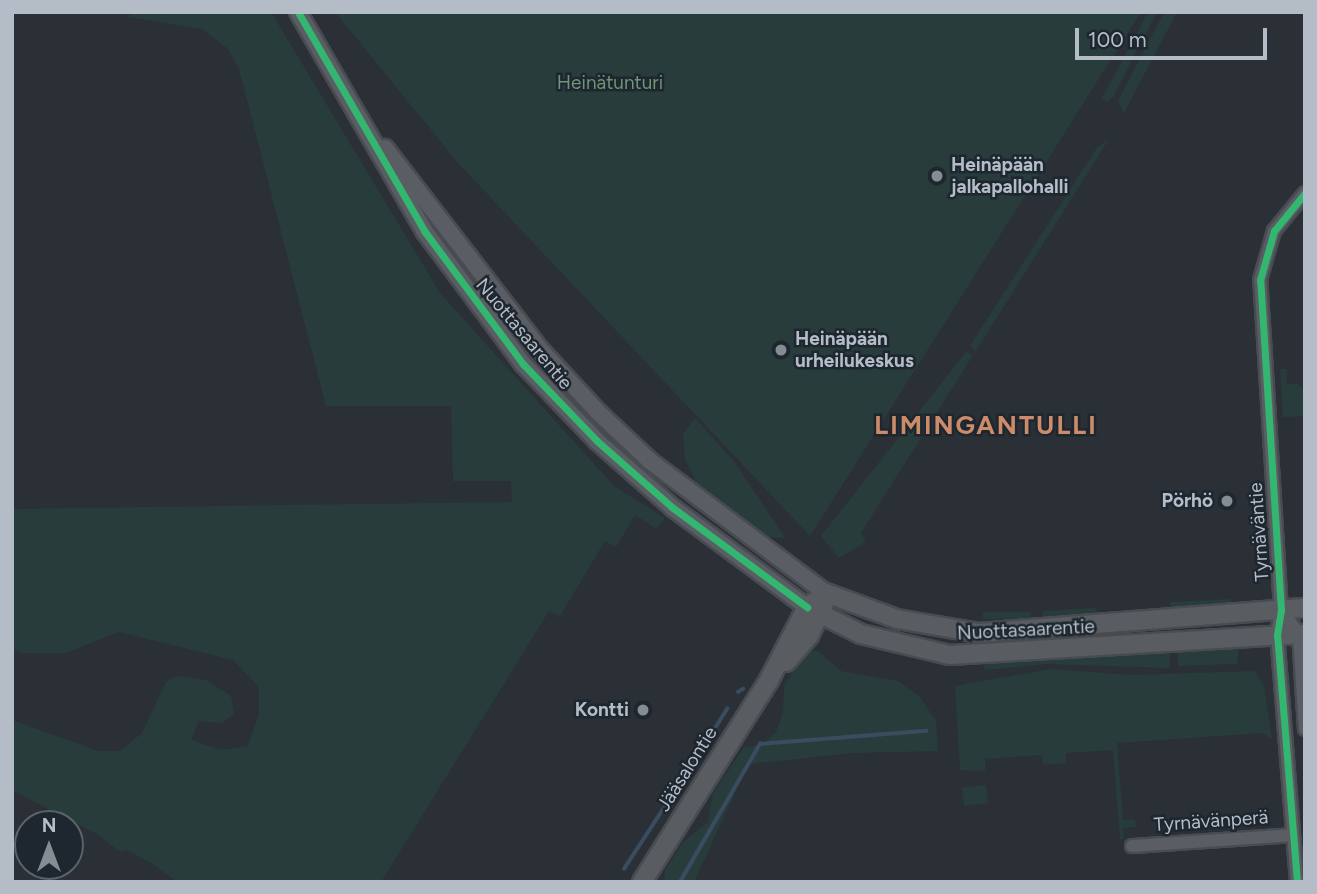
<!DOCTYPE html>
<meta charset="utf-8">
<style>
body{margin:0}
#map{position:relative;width:1317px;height:894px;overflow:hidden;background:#2a3036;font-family:Figtree,sans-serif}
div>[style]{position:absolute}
.green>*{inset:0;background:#283c3c;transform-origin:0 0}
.stream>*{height:3.5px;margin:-1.75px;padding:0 1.75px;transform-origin:1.75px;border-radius:1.75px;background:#3a4c5f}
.roads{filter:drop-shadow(2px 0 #484c51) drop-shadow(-2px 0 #484c51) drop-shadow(0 2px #484c51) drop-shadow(0 -2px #484c51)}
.minor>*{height:12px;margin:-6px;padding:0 6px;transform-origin:6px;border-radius:6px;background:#5a5e64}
.tertiary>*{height:16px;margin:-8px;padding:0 8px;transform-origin:8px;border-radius:8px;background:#5a5e64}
.secondary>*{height:18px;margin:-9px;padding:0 9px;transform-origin:9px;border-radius:9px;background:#595d62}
.cycleway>*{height:7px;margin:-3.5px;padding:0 3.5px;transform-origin:3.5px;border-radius:3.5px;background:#33b770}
.dots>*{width:19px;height:19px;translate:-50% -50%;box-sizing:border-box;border:4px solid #1e2730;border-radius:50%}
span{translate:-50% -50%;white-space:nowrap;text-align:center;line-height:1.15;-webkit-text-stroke:5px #1e2730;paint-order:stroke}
.park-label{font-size:19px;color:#6d9673}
.poi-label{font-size:19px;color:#b4bdc7;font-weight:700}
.left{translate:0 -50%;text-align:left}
.right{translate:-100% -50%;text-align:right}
.street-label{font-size:19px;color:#b4bdc7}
.district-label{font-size:26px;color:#cd8c69;font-weight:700;letter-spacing:2px}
.frame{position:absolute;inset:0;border:14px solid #b4bdc7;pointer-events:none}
.north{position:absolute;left:14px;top:810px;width:70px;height:70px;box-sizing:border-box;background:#1e2730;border:2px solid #5a636c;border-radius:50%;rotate:0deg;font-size:19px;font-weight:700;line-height:28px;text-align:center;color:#b4bdc7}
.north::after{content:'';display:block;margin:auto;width:24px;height:32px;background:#848c94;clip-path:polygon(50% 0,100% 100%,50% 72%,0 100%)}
.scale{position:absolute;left:1075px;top:28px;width:192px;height:32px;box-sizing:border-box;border:4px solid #b4bdc7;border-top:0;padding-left:9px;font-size:21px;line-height:24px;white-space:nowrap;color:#b4bdc7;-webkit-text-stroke:5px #1e2730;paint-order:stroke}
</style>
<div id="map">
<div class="green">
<div style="clip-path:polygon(134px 12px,271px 12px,440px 293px,614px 486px,665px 518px,657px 529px,635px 515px,616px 547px,605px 541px,560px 616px,549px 611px,381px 882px,176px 881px,156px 866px,127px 850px,120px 852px,97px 834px,12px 790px,12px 720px,98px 751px,120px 751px,142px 733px,166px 682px,176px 676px,206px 680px,231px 696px,234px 714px,221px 723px,199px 721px,191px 740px,220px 750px,248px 746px,259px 714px,259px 687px,233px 660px,119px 632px,66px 653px,23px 653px,12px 648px,12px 509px,512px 502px,511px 481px,453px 481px,451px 406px,326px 406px,239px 69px,228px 49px,202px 29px,127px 17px)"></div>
<div style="clip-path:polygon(335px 12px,1141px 12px,810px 536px,458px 163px)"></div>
<div style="clip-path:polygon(1148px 12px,1157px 12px,1114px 95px,1109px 101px,1101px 100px)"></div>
<div style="clip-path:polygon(1164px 12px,1177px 12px,1124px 113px,1118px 101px)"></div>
<div style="clip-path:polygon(1109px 139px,975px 352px,970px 346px,1096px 149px)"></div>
<div style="clip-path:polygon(966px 352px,973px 355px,861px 533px,866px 542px,839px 558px,821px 536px)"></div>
<div style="clip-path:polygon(1280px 369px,1287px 369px,1286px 384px,1298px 384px,1305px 391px,1305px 416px,1283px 417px)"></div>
<div style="clip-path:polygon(695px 418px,733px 460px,785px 538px,767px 537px,697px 483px,685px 460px,683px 434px)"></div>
<div style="clip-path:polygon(1229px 599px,1236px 605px,1170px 610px,1170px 602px)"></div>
<div style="clip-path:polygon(1096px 608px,1098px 614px,1043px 618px,1043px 611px)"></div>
<div style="left:1031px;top:612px;width:7px;height:48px;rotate:90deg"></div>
<div style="clip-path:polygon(1239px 646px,1237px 664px,1178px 666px,1177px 650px)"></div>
<div style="clip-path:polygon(807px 649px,819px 652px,841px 671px,898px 681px,920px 697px,936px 721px,938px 751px,854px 753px,748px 764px,694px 882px,664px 882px,665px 870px,682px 843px,708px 822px,713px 793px,744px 747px,762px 745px,776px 732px,783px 712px,784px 686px)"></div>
<div style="clip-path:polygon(1171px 651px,1169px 668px,1046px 664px,984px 670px,984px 663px)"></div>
<div style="clip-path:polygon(1051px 669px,1130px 675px,1254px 671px,1264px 686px,1272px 739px,1263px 733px,1117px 743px,1123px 820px,1135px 820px,1136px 827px,1123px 828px,1124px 839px,1120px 839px,1113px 750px,1066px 753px,1066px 763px,1043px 765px,1042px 755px,985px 759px,985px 771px,960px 770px,955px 686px)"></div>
<div style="left:986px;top:785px;width:18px;height:24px;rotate:84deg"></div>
</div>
<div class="stream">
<div style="left:738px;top:692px;width:6px;rotate:-31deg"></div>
<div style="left:683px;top:779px;width:83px;rotate:-57.8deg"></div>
<div style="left:624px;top:869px;width:90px;rotate:-56.8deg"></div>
<div style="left:680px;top:882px;width:160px;rotate:-59.9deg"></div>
<div style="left:760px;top:744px;width:167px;rotate:-4.5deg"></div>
</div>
<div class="roads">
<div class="minor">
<div style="left:1281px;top:610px;width:30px;rotate:53deg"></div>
<div style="left:1299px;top:634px;width:95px;rotate:86.4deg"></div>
<div style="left:1132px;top:846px;width:161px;rotate:-3.9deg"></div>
<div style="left:1297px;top:882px;width:248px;rotate:-94.6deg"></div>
<div style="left:1277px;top:635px;width:25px;rotate:-81deg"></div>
<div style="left:1281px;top:610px;width:331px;rotate:-93.6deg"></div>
<div style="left:1260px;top:280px;width:51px;rotate:-74.1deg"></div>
<div style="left:1274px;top:231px;width:49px;rotate:-50.8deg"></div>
</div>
<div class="tertiary">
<div style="left:298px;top:12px;width:254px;rotate:60deg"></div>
<div style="left:425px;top:232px;width:164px;rotate:53.4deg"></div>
<div style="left:523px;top:364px;width:107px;rotate:46.1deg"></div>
<div style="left:597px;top:441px;width:101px;rotate:41.4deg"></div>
<div style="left:673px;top:508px;width:167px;rotate:36.5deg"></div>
<div style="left:385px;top:148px;width:251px;rotate:52.4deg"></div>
<div style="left:538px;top:347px;width:88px;rotate:47.3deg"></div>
<div style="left:598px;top:412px;width:71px;rotate:43.3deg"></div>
<div style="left:650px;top:461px;width:220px;rotate:36.9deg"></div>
</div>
<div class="secondary">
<div style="left:826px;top:593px;width:76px;rotate:20.1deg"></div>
<div style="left:897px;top:619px;width:82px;rotate:9.8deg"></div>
<div style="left:978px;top:633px;width:328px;rotate:-4.4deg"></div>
<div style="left:807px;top:607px;width:60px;rotate:26.6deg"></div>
<div style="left:861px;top:634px;width:91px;rotate:13.3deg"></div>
<div style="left:950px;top:655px;width:356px;rotate:-3.4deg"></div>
<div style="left:786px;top:662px;width:35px;rotate:-49deg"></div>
<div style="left:809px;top:636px;width:35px;rotate:-65deg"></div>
<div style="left:642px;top:882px;width:239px;rotate:-57.8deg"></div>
<div style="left:769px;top:680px;width:82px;rotate:-62.5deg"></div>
<div style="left:807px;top:607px;width:12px;rotate:-35deg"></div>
</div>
</div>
<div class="cycleway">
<div style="left:298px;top:12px;width:254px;rotate:60deg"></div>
<div style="left:425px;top:232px;width:164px;rotate:53.4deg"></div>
<div style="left:523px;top:364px;width:107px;rotate:46.1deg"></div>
<div style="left:597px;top:441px;width:101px;rotate:41.4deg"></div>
<div style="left:673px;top:508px;width:167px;rotate:36.5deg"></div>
<div style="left:1297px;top:882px;width:248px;rotate:-94.6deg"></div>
<div style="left:1277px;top:635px;width:25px;rotate:-81deg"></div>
<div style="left:1281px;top:610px;width:331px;rotate:-93.6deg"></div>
<div style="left:1260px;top:280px;width:51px;rotate:-74.1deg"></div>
<div style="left:1274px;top:231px;width:49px;rotate:-50.8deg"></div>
</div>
<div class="dots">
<div style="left:937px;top:176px;background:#848c94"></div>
<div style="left:781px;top:350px;background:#848c94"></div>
<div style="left:1227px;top:501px;background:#848c94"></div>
<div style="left:643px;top:710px;background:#848c94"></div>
</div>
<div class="park-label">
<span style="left:610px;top:83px">Heinätunturi</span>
</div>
<div class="poi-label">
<span class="left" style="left:951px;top:176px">Heinäpään<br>jalkapallohalli</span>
<span class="left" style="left:795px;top:350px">Heinäpään<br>urheilukeskus</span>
<span class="right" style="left:1213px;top:501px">Pörhö</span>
<span class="right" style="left:629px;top:710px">Kontti</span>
</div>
<div class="street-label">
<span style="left:524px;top:334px;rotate:50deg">Nuottasaarentie</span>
<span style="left:1259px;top:532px;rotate:-94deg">Tyrnäväntie</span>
<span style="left:1026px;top:630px;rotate:-3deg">Nuottasaarentie</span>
<span style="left:687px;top:769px;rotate:-58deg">Jääsalontie</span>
<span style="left:1211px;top:821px;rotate:-4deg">Tyrnävänperä</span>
</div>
<div class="district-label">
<span style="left:986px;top:426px">LIMINGANTULLI</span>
</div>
<div class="frame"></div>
<div class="north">N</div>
<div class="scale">100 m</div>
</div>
